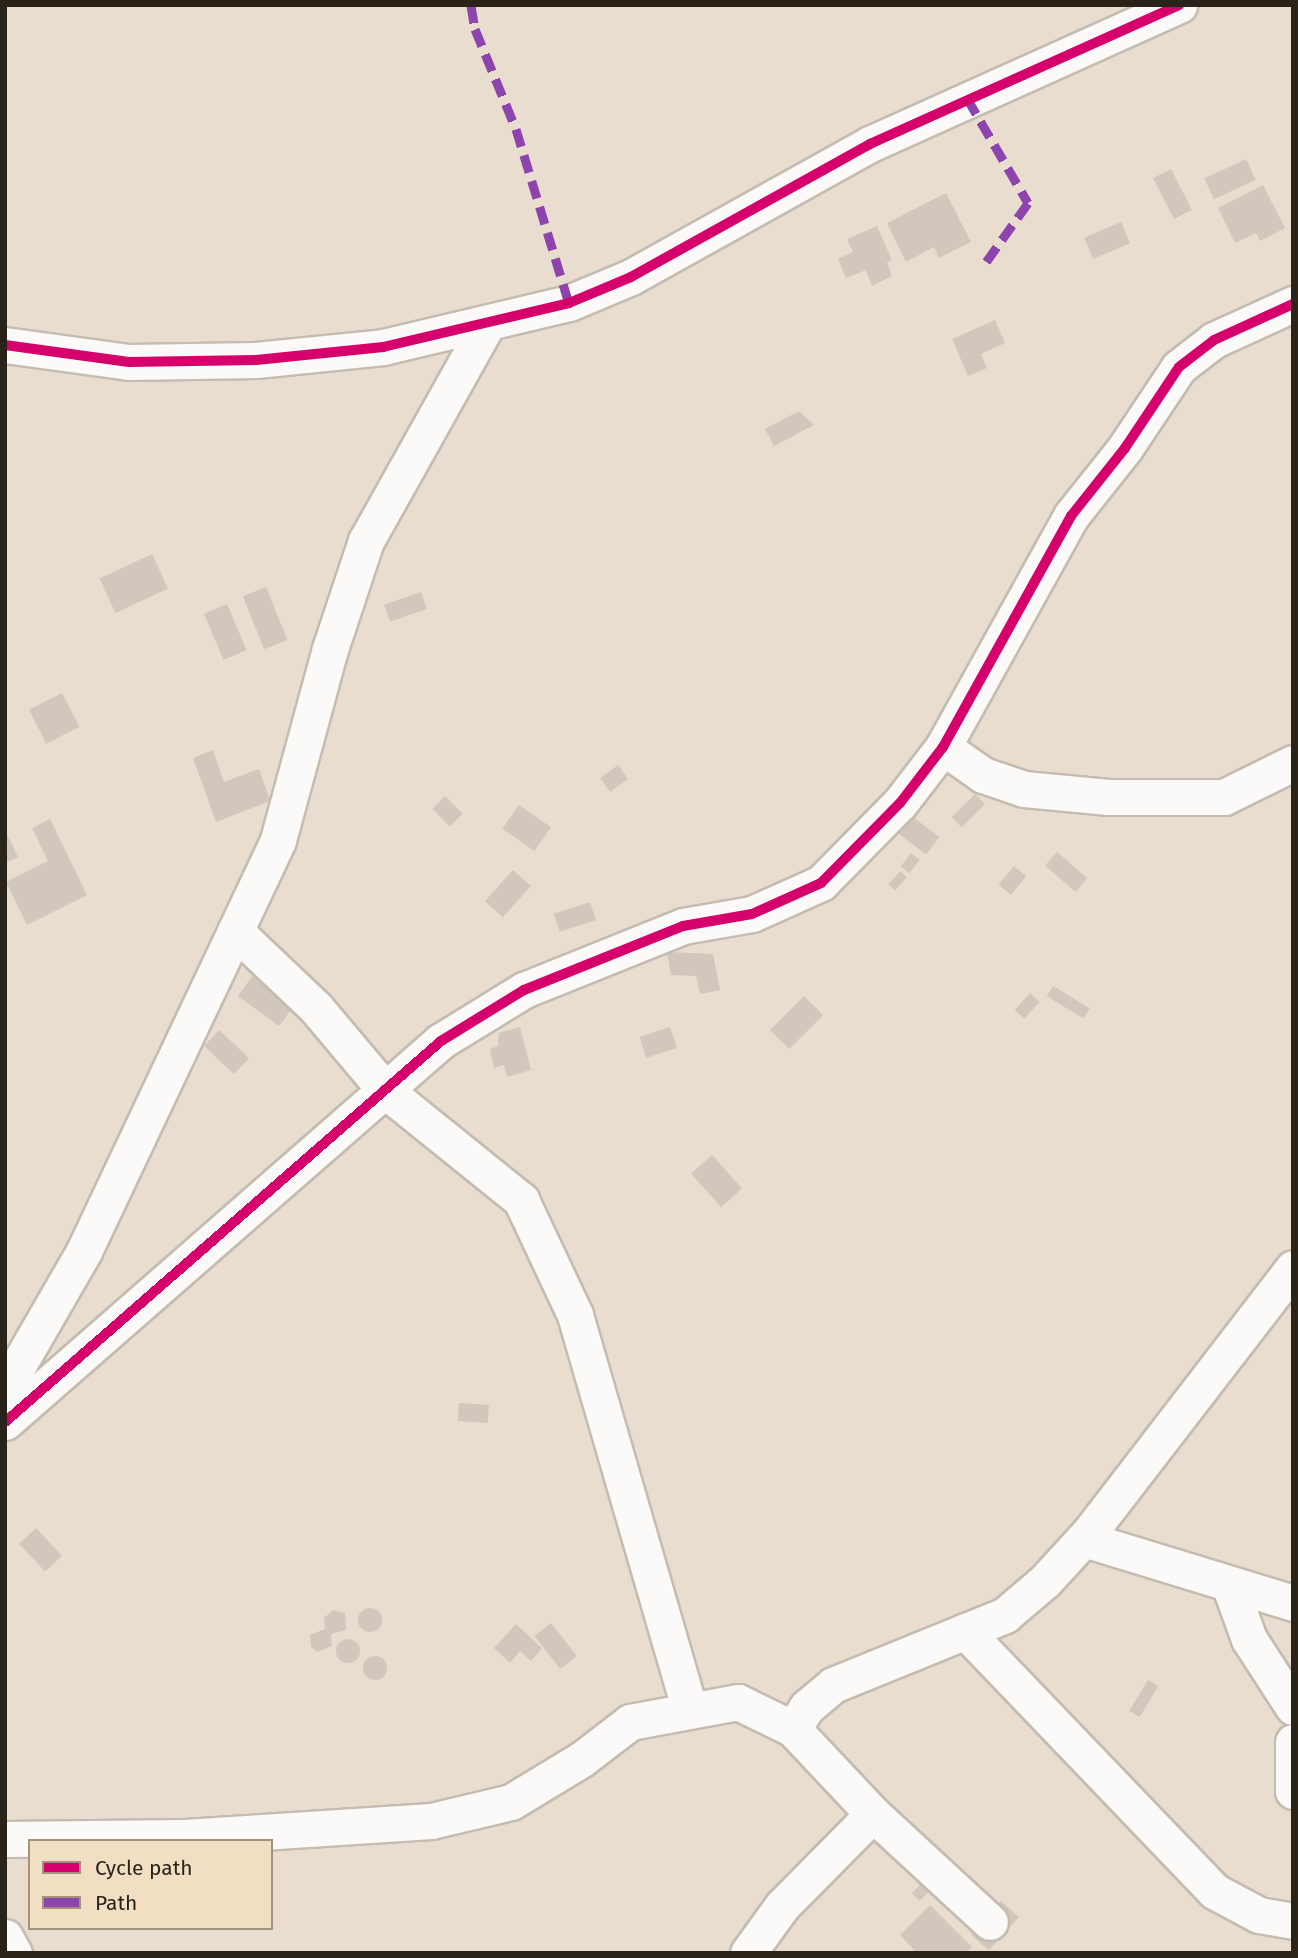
<!DOCTYPE html>
<style>
body{margin:0}
#map{position:relative;width:1298px;height:1958px;overflow:hidden;background:#e8ddce;font-family:"Fira Sans",sans-serif}
div>[style]{position:absolute}
.building>*{inset:0;background:#d2c7bd;transform-origin:0 0}
.round{border-radius:50%}
.roads{filter:drop-shadow(2px 0 #c4bcb0) drop-shadow(-2px 0 #c4bcb0) drop-shadow(0 2px #c4bcb0) drop-shadow(0 -2px #c4bcb0)}
.minor>*{height:35px;margin:-17.5px;padding:0 17.5px;transform-origin:17.5px;border-radius:17.5px;background:#fcfaf8}
.quiet>*{height:9px;margin-top:-4.5px;transform-origin:0;background:repeating-linear-gradient(90deg,#8e44ad 0 18px,transparent 0 27px)}
.cycleway>*{height:10px;margin:-5px;padding:0 5px;transform-origin:5px;border-radius:5px;background:#d6006c}
span{translate:-50% -50%;white-space:nowrap;text-align:center;line-height:1.15;-webkit-text-stroke:6px #f2dec3;paint-order:stroke}
.frame{position:absolute;inset:0;border:7px solid #2a2319;pointer-events:none}
.legend{position:absolute;left:28px;top:1839px;width:245px;height:91px;box-sizing:border-box;background:#f2dec3;border:2px solid #a2937f;margin:0;padding:9px 12px;list-style:none;font-size:21px;color:#2a2319}
.legend li{display:flex;align-items:center;gap:14px;height:35px}
.legend b{width:35px;border:2px solid #a2937f}
</style>
<div id="map">
<div class="building">
<div style="left:1246px;top:159px;width:23px;height:46px;rotate:65deg"></div>
<div style="left:1171px;top:169px;width:46px;height:20px;rotate:63deg"></div>
<div style="clip-path:polygon(1263px 185px,1285px 228px,1260px 241px,1256px 233px,1235px 243px,1218px 208px)"></div>
<div style="clip-path:polygon(946px 193px,971px 242px,939px 258px,934px 247px,906px 262px,887px 223px)"></div>
<div style="left:1121px;top:222px;width:23px;height:40px;rotate:67deg"></div>
<div style="clip-path:polygon(877px 226px,892px 260px,887px 262px,892px 276px,872px 286px,866px 270px,846px 278px,838px 259px,853px 252px,847px 239px)"></div>
<div style="clip-path:polygon(995px 320px,1005px 343px,981px 354px,987px 368px,968px 376px,952px 339px)"></div>
<div style="clip-path:polygon(799px 411px,814px 425px,774px 446px,765px 429px)"></div>
<div style="left:152px;top:554px;width:38px;height:58px;rotate:65deg"></div>
<div style="left:266px;top:587px;width:57px;height:25px;rotate:68deg"></div>
<div style="left:421px;top:592px;width:18px;height:39px;rotate:71deg"></div>
<div style="left:227px;top:604px;width:50px;height:25px;rotate:67deg"></div>
<div style="left:62px;top:693px;width:38px;height:37px;rotate:63deg"></div>
<div style="clip-path:polygon(213px 750px,224px 782px,259px 769px,270px 801px,216px 822px,193px 758px)"></div>
<div style="left:618px;top:765px;width:17px;height:22px;rotate:54deg"></div>
<div style="left:975px;top:794px;width:14px;height:33px;rotate:45deg"></div>
<div style="left:445px;top:796px;width:25px;height:18px;rotate:45deg"></div>
<div style="left:519px;top:805px;width:39px;height:29px;rotate:35deg"></div>
<div style="left:905px;top:811px;width:43px;height:22px;rotate:37deg"></div>
<div style="clip-path:polygon(50px 819px,87px 895px,27px 925px,6px 882px,48px 861px,32px 828px)"></div>
<div style="clip-path:polygon(5px 830px,18px 857px,5px 863px)"></div>
<div style="left:1057px;top:852px;width:40px;height:18px;rotate:41deg"></div>
<div style="left:911px;top:853px;width:11px;height:17px;rotate:38deg"></div>
<div style="left:1014px;top:866px;width:16px;height:24px;rotate:40deg"></div>
<div style="left:513px;top:870px;width:24px;height:42px;rotate:42deg"></div>
<div style="left:900px;top:871px;width:9px;height:18px;rotate:41deg"></div>
<div style="left:590px;top:902px;width:19px;height:38px;rotate:72deg"></div>
<div style="clip-path:polygon(667px 952px,713px 954px,720px 990px,700px 994px,696px 976px,671px 975px)"></div>
<div style="left:256px;top:971px;width:51px;height:31px;rotate:36deg"></div>
<div style="left:1053px;top:986px;width:43px;height:12px;rotate:31deg"></div>
<div style="left:1030px;top:993px;width:13px;height:23px;rotate:42deg"></div>
<div style="left:804px;top:996px;width:27px;height:48px;rotate:45deg"></div>
<div style="clip-path:polygon(520px 1027px,531px 1070px,507px 1077px,504px 1065px,494px 1068px,490px 1049px,498px 1046px,499px 1033px)"></div>
<div style="left:670px;top:1027px;width:22px;height:32px;rotate:72deg"></div>
<div style="left:219px;top:1030px;width:41px;height:22px;rotate:43deg"></div>
<div style="left:712px;top:1155px;width:45px;height:28px;rotate:48deg"></div>
<div style="left:459px;top:1403px;width:30px;height:18px;rotate:4deg"></div>
<div style="left:36px;top:1528px;width:38px;height:23px;rotate:47deg"></div>
<div class="round" style="left:358px;top:1608px;width:24px;height:24px"></div>
<div style="clip-path:polygon(333px 1610px,345px 1613px,346px 1630px,331px 1634px,332px 1646px,317px 1652px,311px 1647px,310px 1635px,325px 1629px,324px 1618px)"></div>
<div style="left:551px;top:1623px;width:42px;height:21px;rotate:52deg"></div>
<div style="clip-path:polygon(516px 1624px,542px 1648px,531px 1661px,520px 1651px,510px 1663px,494px 1648px)"></div>
<div class="round" style="left:336px;top:1639px;width:24px;height:24px"></div>
<div class="round" style="left:363px;top:1656px;width:24px;height:24px"></div>
<div style="left:1148px;top:1680px;width:12px;height:36px;rotate:31deg"></div>
<div style="left:921px;top:1884px;width:11px;height:13px;rotate:45deg"></div>
<div style="left:1001px;top:1901px;width:24px;height:45px;rotate:42deg"></div>
<div style="clip-path:polygon(930px 1905px,972px 1947px,966px 1953px,917px 1953px,900px 1935px)"></div>
</div>
<div class="roads">
<div class="minor">
<div style="left:5px;top:345px;width:125px;rotate:7.8deg"></div>
<div style="left:129px;top:362px;width:127px;rotate:-0.9deg"></div>
<div style="left:256px;top:360px;width:128px;rotate:-5.8deg"></div>
<div style="left:383px;top:347px;width:191px;rotate:-13.3deg"></div>
<div style="left:569px;top:303px;width:67px;rotate:-22.8deg"></div>
<div style="left:631px;top:277px;width:274px;rotate:-29.1deg"></div>
<div style="left:870px;top:144px;width:339px;rotate:-24.2deg"></div>
<div style="left:943px;top:747px;width:49px;rotate:35deg"></div>
<div style="left:983px;top:775px;width:43px;rotate:18.9deg"></div>
<div style="left:1024px;top:789px;width:85px;rotate:5.4deg"></div>
<div style="left:1109px;top:797px;width:115px"></div>
<div style="left:1224px;top:797px;width:77px;rotate:-26.2deg"></div>
<div style="left:235px;top:931px;width:112px;rotate:43.5deg"></div>
<div style="left:316px;top:1008px;width:109px;rotate:49.9deg"></div>
<div style="left:386px;top:1091px;width:174px;rotate:38.9deg"></div>
<div style="left:521px;top:1200px;width:127px;rotate:64.8deg"></div>
<div style="left:575px;top:1315px;width:409px;rotate:73.8deg"></div>
<div style="left:5px;top:1388px;width:158px;rotate:-60deg"></div>
<div style="left:84px;top:1251px;width:454px;rotate:-64.7deg"></div>
<div style="left:278px;top:840px;width:198px;rotate:-74.8deg"></div>
<div style="left:330px;top:649px;width:114px;rotate:-71.6deg"></div>
<div style="left:366px;top:541px;width:250px;rotate:-60.8deg"></div>
<div style="left:5px;top:1422px;width:579px;rotate:-41.15deg"></div>
<div style="left:441px;top:1041px;width:97px;rotate:-31.6deg"></div>
<div style="left:524px;top:990px;width:171px;rotate:-21.9deg"></div>
<div style="left:683px;top:926px;width:70px;rotate:-9.9deg"></div>
<div style="left:752px;top:914px;width:76px;rotate:-24.2deg"></div>
<div style="left:821px;top:883px;width:112px;rotate:-45.4deg"></div>
<div style="left:900px;top:803px;width:71px;rotate:-52.5deg"></div>
<div style="left:943px;top:747px;width:264px;rotate:-61deg"></div>
<div style="left:1071px;top:516px;width:87px;rotate:-51.5deg"></div>
<div style="left:1125px;top:448px;width:97px;rotate:-56.3deg"></div>
<div style="left:1179px;top:367px;width:44px;rotate:-37.6deg"></div>
<div style="left:1214px;top:340px;width:87px;rotate:-24.5deg"></div>
<div style="left:1084px;top:1539px;width:219px;rotate:17deg"></div>
<div style="left:1229px;top:1584px;width:59px;rotate:70deg"></div>
<div style="left:1249px;top:1639px;width:81px;rotate:57.1deg"></div>
<div style="left:965px;top:1631px;width:360px;rotate:46.2deg"></div>
<div style="left:1214px;top:1891px;width:51px;rotate:28.1deg"></div>
<div style="left:1259px;top:1915px;width:35px;rotate:10deg"></div>
<div style="left:793px;top:1729px;width:26px;rotate:-58deg"></div>
<div style="left:807px;top:1707px;width:34px;rotate:-40deg"></div>
<div style="left:833px;top:1685px;width:186px;rotate:-22.1deg"></div>
<div style="left:1005px;top:1615px;width:52px;rotate:-40.4deg"></div>
<div style="left:1045px;top:1581px;width:65px;rotate:-47.5deg"></div>
<div style="left:1089px;top:1533px;width:334px;rotate:-52.4deg"></div>
<div style="left:1293px;top:1742px;width:49px;rotate:90deg"></div>
<div style="left:5px;top:1839px;width:180px;rotate:-0.6deg"></div>
<div style="left:185px;top:1837px;width:247px;rotate:-3.7deg"></div>
<div style="left:431px;top:1821px;width:82px;rotate:-13.4deg"></div>
<div style="left:511px;top:1802px;width:83px;rotate:-31.2deg"></div>
<div style="left:582px;top:1759px;width:61px;rotate:-37.6deg"></div>
<div style="left:630px;top:1722px;width:110px;rotate:-10.5deg"></div>
<div style="left:738px;top:1702px;width:61px;rotate:26.1deg"></div>
<div style="left:793px;top:1729px;width:117px;rotate:46.7deg"></div>
<div style="left:873px;top:1814px;width:159px;rotate:42.7deg"></div>
<div style="left:5px;top:1937px;width:18px;rotate:61deg"></div>
<div style="left:748px;top:1953px;width:58px;rotate:-54.1deg"></div>
<div style="left:782px;top:1906px;width:129px;rotate:-45.3deg"></div>
</div>
</div>
<div class="quiet">
<div style="left:471px;top:5px;width:24px;rotate:81deg"></div>
<div style="left:475px;top:29px;width:108px;rotate:67.7deg"></div>
<div style="left:516px;top:129px;width:182px;rotate:73.1deg"></div>
<div style="left:967px;top:98px;width:121px;rotate:59.8deg"></div>
<div style="left:1028px;top:203px;width:72px;rotate:125.4deg"></div>
</div>
<div class="cycleway">
<div style="left:5px;top:345px;width:125px;rotate:7.8deg"></div>
<div style="left:129px;top:362px;width:127px;rotate:-0.9deg"></div>
<div style="left:256px;top:360px;width:128px;rotate:-5.8deg"></div>
<div style="left:383px;top:347px;width:191px;rotate:-13.3deg"></div>
<div style="left:569px;top:303px;width:67px;rotate:-22.8deg"></div>
<div style="left:631px;top:277px;width:274px;rotate:-29.1deg"></div>
<div style="left:870px;top:144px;width:339px;rotate:-24.2deg"></div>
<div style="left:5px;top:1422px;width:579px;rotate:-41.15deg"></div>
<div style="left:441px;top:1041px;width:97px;rotate:-31.6deg"></div>
<div style="left:524px;top:990px;width:171px;rotate:-21.9deg"></div>
<div style="left:683px;top:926px;width:70px;rotate:-9.9deg"></div>
<div style="left:752px;top:914px;width:76px;rotate:-24.2deg"></div>
<div style="left:821px;top:883px;width:112px;rotate:-45.4deg"></div>
<div style="left:900px;top:803px;width:71px;rotate:-52.5deg"></div>
<div style="left:943px;top:747px;width:264px;rotate:-61deg"></div>
<div style="left:1071px;top:516px;width:87px;rotate:-51.5deg"></div>
<div style="left:1125px;top:448px;width:97px;rotate:-56.3deg"></div>
<div style="left:1179px;top:367px;width:44px;rotate:-37.6deg"></div>
<div style="left:1214px;top:340px;width:87px;rotate:-24.5deg"></div>
</div>
<div class="frame"></div>
<ul class="legend">
<li><b style="height:9px;background:#d6006c"></b>Cycle path</li>
<li><b style="height:9px;background:#8e44ad"></b>Path</li>
</ul>
</div>
